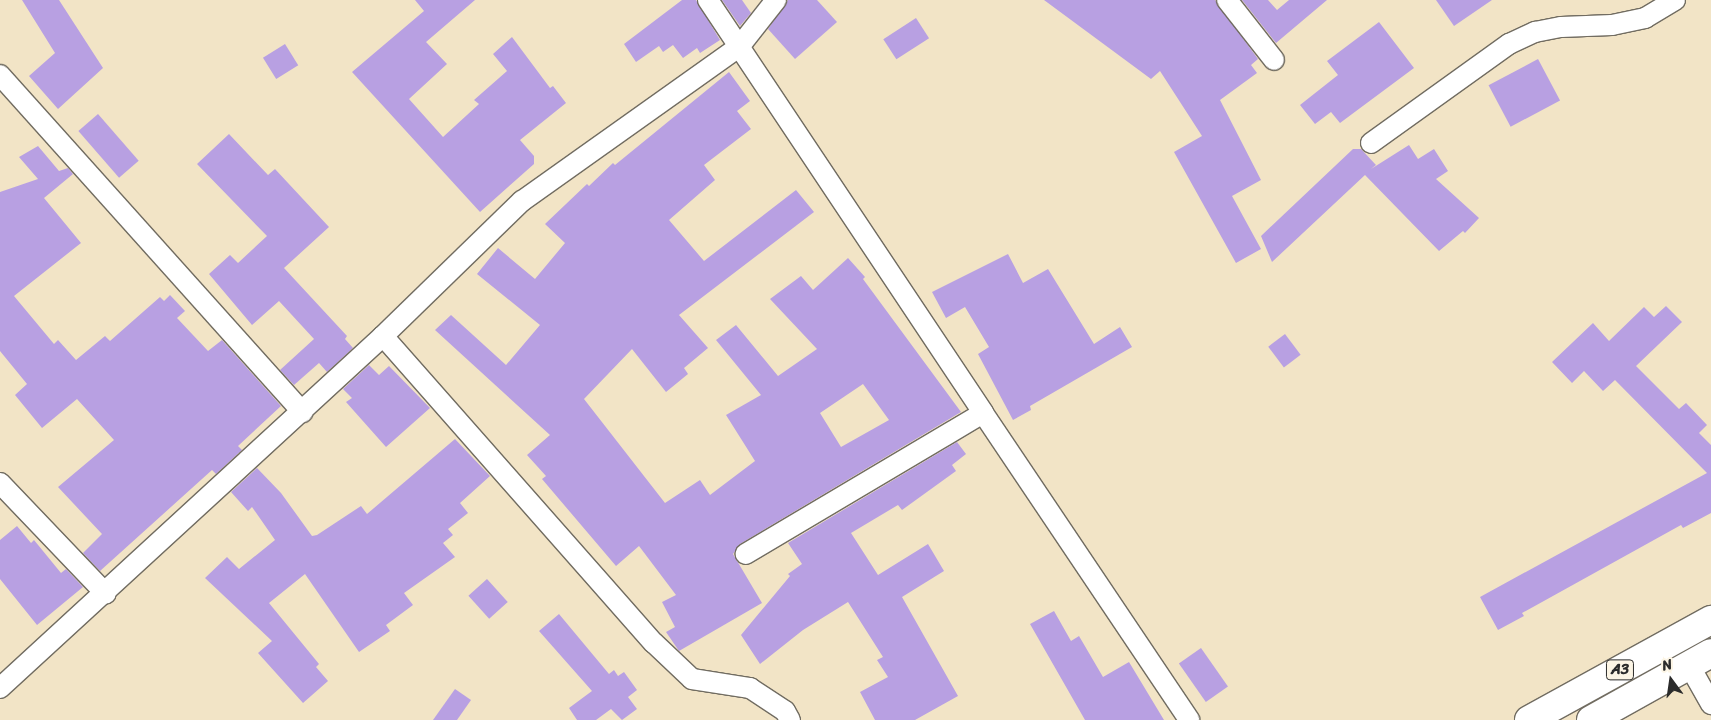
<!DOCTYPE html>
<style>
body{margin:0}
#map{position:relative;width:1711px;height:720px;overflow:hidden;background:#f2e4c6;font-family:Sriracha,sans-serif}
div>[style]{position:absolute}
.building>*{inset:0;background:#b8a0e2;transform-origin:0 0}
.roads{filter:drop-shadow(1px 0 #716c61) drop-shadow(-1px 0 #716c61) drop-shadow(0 1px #716c61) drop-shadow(0 -1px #716c61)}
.street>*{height:20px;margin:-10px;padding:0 10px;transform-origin:10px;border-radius:10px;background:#fff}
.highway>*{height:28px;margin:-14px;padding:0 14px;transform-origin:14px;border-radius:14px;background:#fff}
span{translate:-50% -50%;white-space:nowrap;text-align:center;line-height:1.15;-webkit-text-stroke:4.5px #fcf5e5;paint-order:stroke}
.shield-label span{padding:1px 4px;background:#fcf5e5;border:1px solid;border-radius:4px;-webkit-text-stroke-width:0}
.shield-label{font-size:15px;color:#2b2b2b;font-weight:700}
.north{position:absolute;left:1646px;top:655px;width:50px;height:50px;-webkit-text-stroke:4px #fcf5e5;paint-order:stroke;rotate:346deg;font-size:14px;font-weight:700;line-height:20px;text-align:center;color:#2b2b2b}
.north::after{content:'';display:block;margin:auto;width:18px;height:22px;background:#2b2b2b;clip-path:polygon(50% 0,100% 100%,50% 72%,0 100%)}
</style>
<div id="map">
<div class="building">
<div style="clip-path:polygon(22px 0,59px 0,103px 68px,58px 109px,29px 76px,55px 53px)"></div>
<div style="clip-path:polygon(415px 0,475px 0,426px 42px,447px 64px,409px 99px,443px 137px,479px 104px,474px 100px,507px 71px,493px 54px,512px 37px,550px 88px,553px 86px,566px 103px,520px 140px,534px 156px,534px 164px,480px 212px,352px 72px,424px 11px)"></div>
<div style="clip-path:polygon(682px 0,696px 0,720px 40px,700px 53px,697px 48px,683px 58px,673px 45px,663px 52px,659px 46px,636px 62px,624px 44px)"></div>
<div style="clip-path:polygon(722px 0,742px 0,751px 13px,740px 26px)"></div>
<div style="clip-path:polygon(788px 0,817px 0,837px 22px,795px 59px,768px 29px)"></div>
<div style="clip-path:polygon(1044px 0,1215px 0,1258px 59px,1251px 65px,1257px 73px,1220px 100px,1261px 180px,1232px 196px,1261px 249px,1236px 263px,1174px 152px,1202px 136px,1160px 71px,1151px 79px)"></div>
<div style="clip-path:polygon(1242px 0,1268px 0,1277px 10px,1289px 0,1327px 0,1276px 43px)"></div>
<div style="clip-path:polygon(1436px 0,1492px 0,1454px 26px)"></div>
<div style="left:916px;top:18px;width:24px;height:39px;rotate:57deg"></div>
<div style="clip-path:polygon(1379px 22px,1414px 68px,1340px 123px,1331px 112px,1315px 124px,1300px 105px,1338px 75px,1327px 61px)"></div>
<div style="left:285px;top:44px;width:25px;height:26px;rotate:58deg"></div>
<div style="left:1538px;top:59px;width:47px;height:56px;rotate:62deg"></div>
<div style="clip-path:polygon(evenodd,729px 72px,750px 101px,737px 111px,751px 129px,704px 165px,715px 180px,669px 220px,704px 261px,796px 190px,814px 212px,679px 315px,708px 348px,684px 368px,688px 374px,666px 392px,632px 349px,584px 399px,665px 503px,700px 480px,710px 495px,755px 461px,726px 415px,761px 395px,716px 340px,736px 325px,778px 376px,817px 349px,770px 299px,801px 276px,813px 290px,848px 258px,865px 277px,863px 279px,961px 412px,740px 544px,733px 554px,762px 603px,679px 651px,666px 632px,675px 627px,662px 602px,676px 595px,639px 546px,616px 566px,542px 479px,546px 476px,527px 455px,550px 435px,435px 330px,451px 315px,506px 365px,540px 325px,477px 274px,498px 248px,535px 279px,565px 243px,545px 224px,587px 184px,589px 186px,613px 163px,615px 165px,729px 72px,863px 384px,889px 420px,841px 447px,820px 413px,863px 384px)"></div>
<div style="left:98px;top:114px;width:62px;height:26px;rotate:49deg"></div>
<div style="clip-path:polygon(229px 134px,268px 175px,275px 169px,329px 227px,284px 268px,347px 336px,345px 339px,353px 348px,327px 372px,319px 363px,294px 385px,280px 370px,314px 339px,279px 301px,252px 325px,209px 274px,230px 255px,238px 263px,267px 236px,197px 164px)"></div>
<div style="clip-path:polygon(1409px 145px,1418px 159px,1434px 149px,1448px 171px,1436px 179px,1479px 218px,1465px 233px,1463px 231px,1439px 251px,1365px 175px,1272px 262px,1261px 236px,1353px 149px,1361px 149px,1376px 165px,1371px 169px)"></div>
<div style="clip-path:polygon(38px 146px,59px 171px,68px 168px,73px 174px,44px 198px,81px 243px,14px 296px,54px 344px,58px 340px,76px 360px,105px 336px,110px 341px,160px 297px,164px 301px,170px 295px,185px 311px,177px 318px,208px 351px,222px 340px,281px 406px,238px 446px,242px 450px,216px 474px,212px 470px,100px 571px,83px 553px,102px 534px,58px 487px,114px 440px,77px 399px,42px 428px,15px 395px,27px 384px,0 351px,0 192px,38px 179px,19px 157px)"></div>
<div style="clip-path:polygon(1008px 254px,1023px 283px,1048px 269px,1094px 344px,1120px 327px,1132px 347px,1030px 406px,1031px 410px,1013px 420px,978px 354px,989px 347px,965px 307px,946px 318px,932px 292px)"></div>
<div style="clip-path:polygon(1666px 306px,1682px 322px,1636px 366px,1679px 409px,1686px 403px,1707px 425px,1699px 433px,1711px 445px,1711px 513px,1683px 528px,1681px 525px,1522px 613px,1524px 616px,1498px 630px,1480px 597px,1707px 473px,1615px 380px,1603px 391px,1584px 371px,1572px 383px,1552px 362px,1593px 323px,1609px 341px,1644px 307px,1654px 317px)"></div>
<div style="left:1285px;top:334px;width:26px;height:21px;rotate:53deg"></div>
<div style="clip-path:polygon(369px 365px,379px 375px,389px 366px,430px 408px,386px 447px,346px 402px,352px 398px,343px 389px)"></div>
<div style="clip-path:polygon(455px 439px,490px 476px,460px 503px,468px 513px,448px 529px,453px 535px,443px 543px,455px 557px,404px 593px,413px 605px,386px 625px,390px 631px,359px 652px,305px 574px,269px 603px,319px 664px,316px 667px,328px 681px,303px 703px,258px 653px,272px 641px,205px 578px,227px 557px,239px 569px,275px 540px,252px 507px,248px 511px,231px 492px,257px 468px,281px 493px,312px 536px,317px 535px,361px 506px,367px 514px)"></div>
<div style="clip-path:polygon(957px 442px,966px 454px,952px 465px,956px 471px,902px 510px,898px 505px,851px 533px,878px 575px,928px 544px,944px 571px,902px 597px,958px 696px,915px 720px,875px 720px,860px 692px,888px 677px,877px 660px,883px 657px,848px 602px,803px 630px,760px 664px,741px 635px,790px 576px,788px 574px,802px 564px,788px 543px)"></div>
<div style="clip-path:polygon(17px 526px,31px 543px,34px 540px,61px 573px,66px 569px,83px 587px,37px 625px,0 579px,0 540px)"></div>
<div style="left:487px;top:579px;width:31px;height:25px;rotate:48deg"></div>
<div style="clip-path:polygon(1054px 611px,1071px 641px,1079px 636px,1103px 677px,1129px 662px,1164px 720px,1085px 720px,1030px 624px)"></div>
<div style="clip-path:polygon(559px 614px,609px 674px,614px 670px,618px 676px,624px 672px,637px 690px,628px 697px,637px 709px,622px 720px,611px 709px,596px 720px,577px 720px,569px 708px,592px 691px,539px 631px)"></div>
<div style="left:1201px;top:648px;width:47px;height:27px;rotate:55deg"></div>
<div style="clip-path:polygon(455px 689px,471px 700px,457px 720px,433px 720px)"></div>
</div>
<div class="roads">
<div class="street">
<div style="left:708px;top:0;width:496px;rotate:56.3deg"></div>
<div style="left:983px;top:413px;width:276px;rotate:149.3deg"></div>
<div style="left:1227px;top:0;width:76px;rotate:51.9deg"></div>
<div style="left:0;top:75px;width:453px;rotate:48.1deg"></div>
<div style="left:1371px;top:143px;width:170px;rotate:-35.7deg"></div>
<div style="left:1509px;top:44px;width:29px;rotate:-25deg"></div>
<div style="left:1535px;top:32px;width:26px;rotate:-11deg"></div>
<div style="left:1561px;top:27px;width:51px;rotate:-2.2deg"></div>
<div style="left:1612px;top:25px;width:34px;rotate:-12deg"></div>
<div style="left:1645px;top:18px;width:35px;rotate:-31deg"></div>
<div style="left:383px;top:336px;width:194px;rotate:-44.2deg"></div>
<div style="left:522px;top:201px;width:266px;rotate:-35.4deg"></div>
<div style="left:739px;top:47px;width:60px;rotate:-51.8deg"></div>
<div style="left:983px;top:413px;width:370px;rotate:56.1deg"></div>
<div style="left:0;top:483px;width:153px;rotate:46.3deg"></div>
<div style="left:1689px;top:665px;width:45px;rotate:60.6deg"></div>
<div style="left:0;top:688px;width:520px;rotate:-42.58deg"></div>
<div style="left:383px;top:336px;width:409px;rotate:48.6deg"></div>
<div style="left:654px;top:643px;width:52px;rotate:43.5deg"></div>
<div style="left:692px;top:679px;width:59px;rotate:8.8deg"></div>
<div style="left:750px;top:688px;width:42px;rotate:33.3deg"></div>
<div style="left:785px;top:711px;width:10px;rotate:61deg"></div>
</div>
<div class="highway">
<div style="left:1529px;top:720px;width:208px;rotate:-28.8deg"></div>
<div style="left:1591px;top:720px;width:137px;rotate:-29.2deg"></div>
</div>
</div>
<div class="shield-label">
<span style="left:1620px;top:670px">A3</span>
</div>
<div class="north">N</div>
</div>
